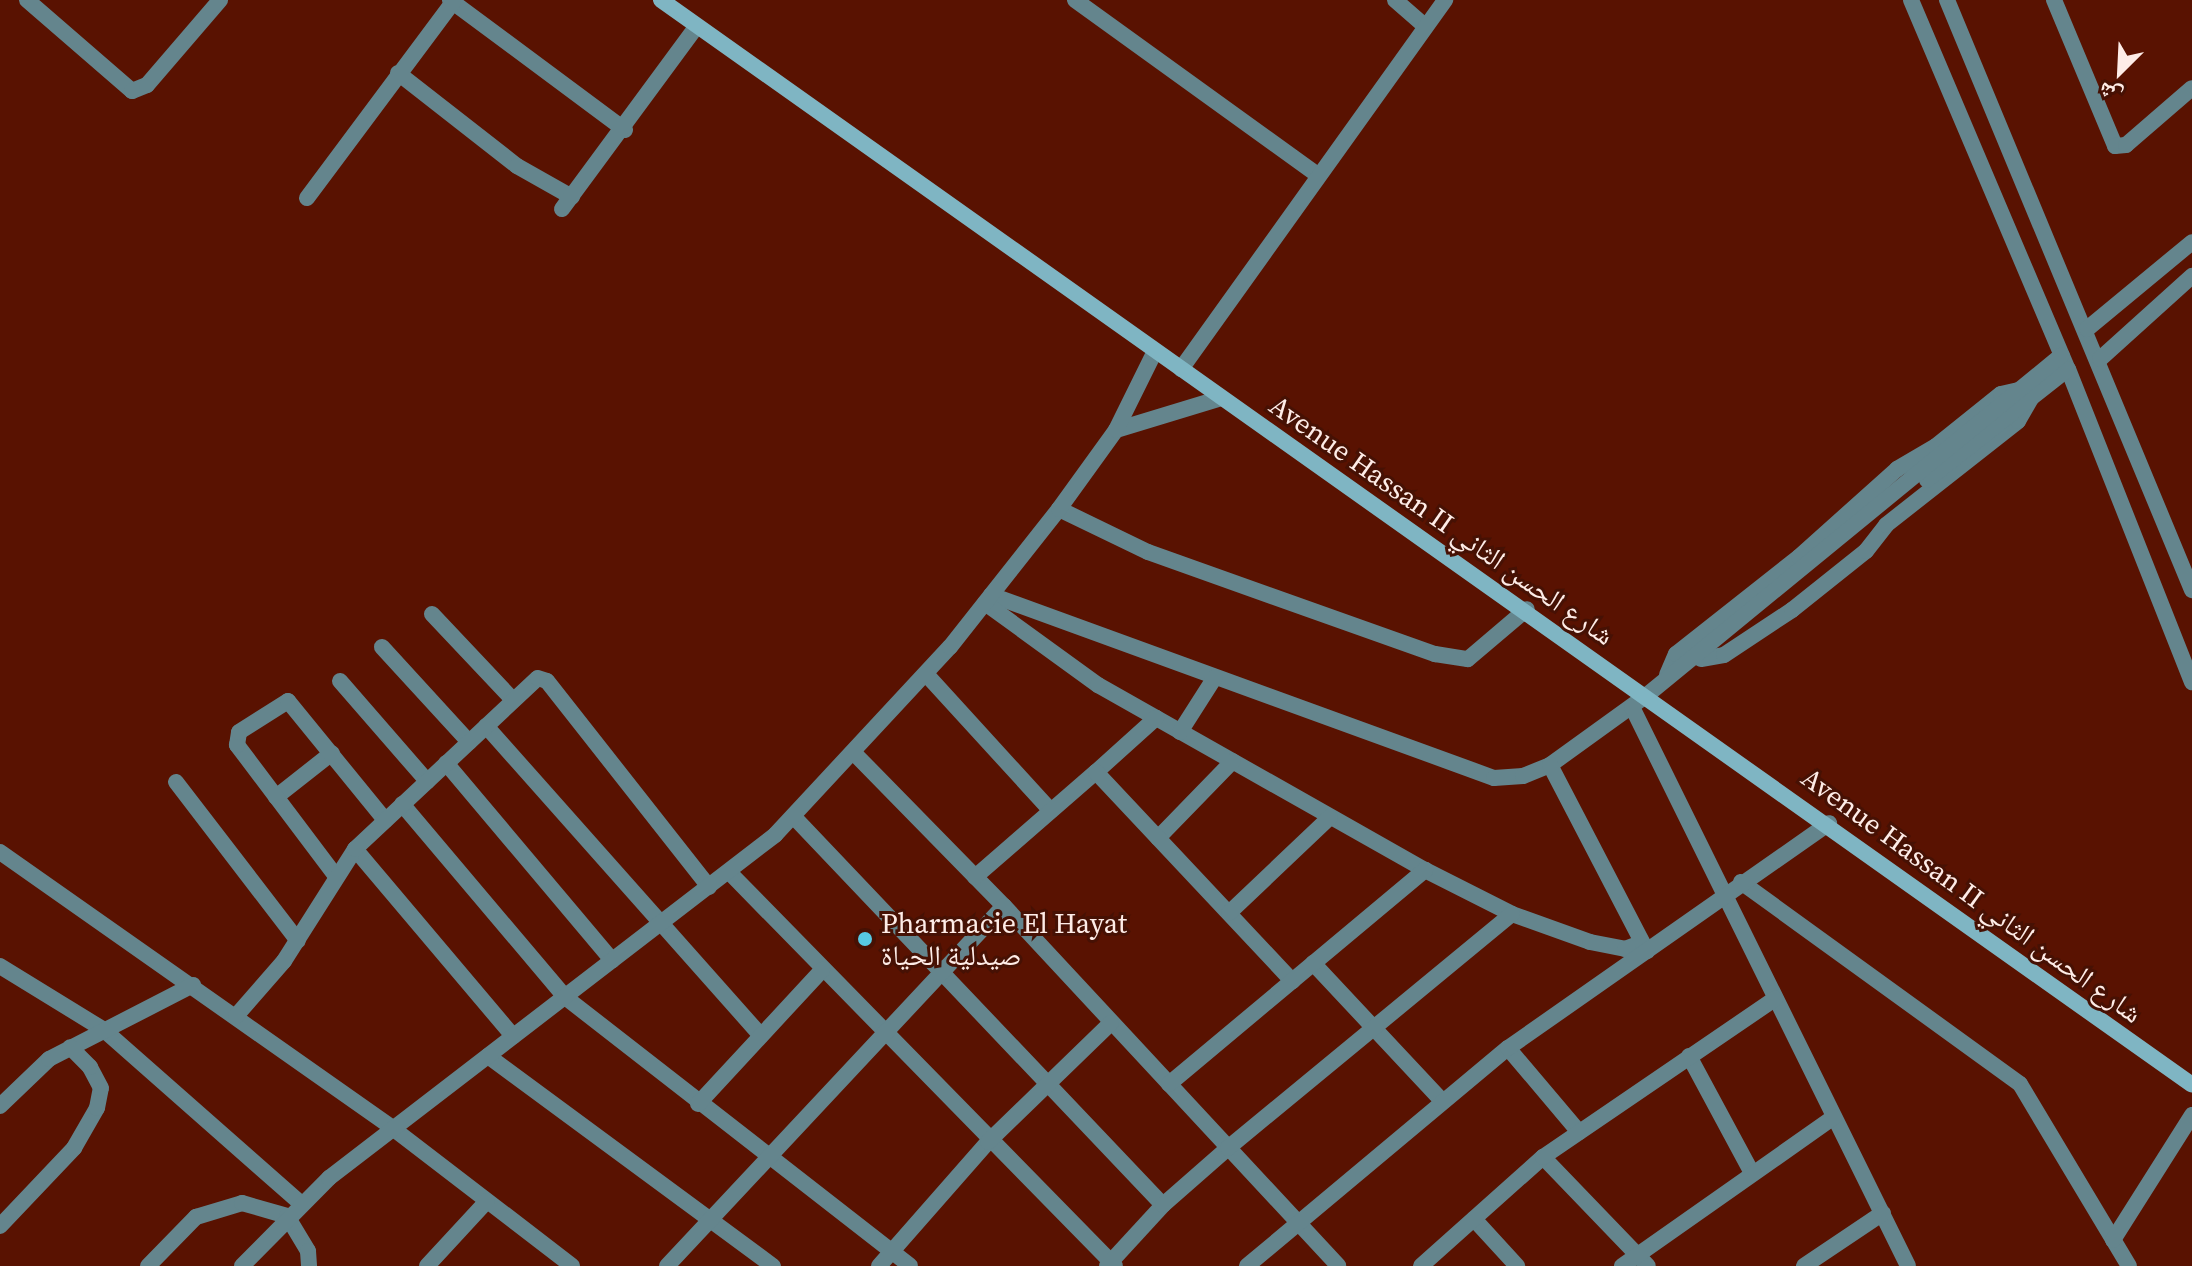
<!DOCTYPE html>
<meta charset="utf-8">
<style>
body{margin:0}
#map{position:relative;width:2192px;height:1266px;overflow:hidden;background:#591201;font-family:"Source Serif 4","Noto Naskh Arabic",serif}
div>[style]{position:absolute}
.minor>*{height:16px;margin:-8px;padding:0 8px;transform-origin:8px;border-radius:8px;background:#64858d}
.tertiary>*{height:16px;margin:-8px;padding:0 8px;transform-origin:8px;border-radius:8px;background:#64858d}
.secondary>*{height:16px;margin:-8px;padding:0 8px;transform-origin:8px;border-radius:8px;background:#7fb5c3}
.dots>*{width:22px;height:22px;translate:-50% -50%;box-sizing:border-box;border:4px solid #461104;border-radius:50%}
span{translate:-50% -50%;white-space:nowrap;text-align:center;line-height:1.15;-webkit-text-stroke:6px #461104;paint-order:stroke}
.street-label{font-size:28px;color:#feece7}
.poi-label{font-size:28px;color:#feece7}
.left{translate:0 -50%;text-align:left}
.north{position:absolute;left:2080px;top:32px;width:80px;height:80px;-webkit-text-stroke:6px #461104;paint-order:stroke;rotate:204deg;font-size:22px;font-weight:700;line-height:32px;text-align:center;color:#feece7}
.north::after{content:'';display:block;margin:auto;width:28px;height:36px;background:#feece7;clip-path:polygon(50% 0,100% 100%,50% 72%,0 100%)}
</style>
<div id="map">
<div class="minor">
<div style="left:27px;top:0;width:139px;rotate:40.9deg"></div>
<div style="left:132px;top:91px;width:16px;rotate:-22deg"></div>
<div style="left:147px;top:85px;width:112px;rotate:-49.3deg"></div>
<div style="left:450px;top:0;width:218px;rotate:36.6deg"></div>
<div style="left:1075px;top:0;width:297px;rotate:35.8deg"></div>
<div style="left:1395px;top:0;width:38px;rotate:41deg"></div>
<div style="left:2054px;top:0;width:158px;rotate:67.3deg"></div>
<div style="left:2115px;top:146px;width:11px;rotate:-5deg"></div>
<div style="left:2126px;top:145px;width:87px;rotate:-40.8deg"></div>
<div style="left:398px;top:73px;width:151px;rotate:38deg"></div>
<div style="left:517px;top:166px;width:63px;rotate:29.4deg"></div>
<div style="left:307px;top:198px;width:244px;rotate:-53.3deg"></div>
<div style="left:562px;top:209px;width:227px;rotate:-53.6deg"></div>
<div style="left:1181px;top:369px;width:454px;rotate:-54.4deg"></div>
<div style="left:1116px;top:430px;width:110px;rotate:-16.9deg"></div>
<div style="left:1059px;top:509px;width:99px;rotate:25.8deg"></div>
<div style="left:1148px;top:552px;width:305px;rotate:19.6deg"></div>
<div style="left:1435px;top:654px;width:33px;rotate:9deg"></div>
<div style="left:1468px;top:659px;width:77px;rotate:-40.3deg"></div>
<div style="left:991px;top:595px;width:535px;rotate:19.99deg"></div>
<div style="left:1494px;top:778px;width:29px;rotate:-4deg"></div>
<div style="left:1523px;top:776px;width:29px;rotate:-22deg"></div>
<div style="left:1550px;top:765px;width:120px;rotate:-35.8deg"></div>
<div style="left:985px;top:603px;width:140px;rotate:36deg"></div>
<div style="left:1098px;top:685px;width:376px;rotate:29.5deg"></div>
<div style="left:1425px;top:870px;width:97px;rotate:26.8deg"></div>
<div style="left:1512px;top:914px;width:83px;rotate:19.7deg"></div>
<div style="left:1590px;top:942px;width:36px;rotate:11deg"></div>
<div style="left:1625px;top:949px;width:17px;rotate:-21deg"></div>
<div style="left:432px;top:614px;width:118px;rotate:46.7deg"></div>
<div style="left:382px;top:647px;width:129px;rotate:47.5deg"></div>
<div style="left:1701px;top:659px;width:23px;rotate:-10deg"></div>
<div style="left:1724px;top:655px;width:82px;rotate:-33.5deg"></div>
<div style="left:1792px;top:610px;width:95px;rotate:-38.6deg"></div>
<div style="left:1866px;top:551px;width:33px;rotate:-52deg"></div>
<div style="left:1886px;top:525px;width:168px;rotate:-38.2deg"></div>
<div style="left:2018px;top:421px;width:28px;rotate:-60deg"></div>
<div style="left:926px;top:674px;width:185px;rotate:47.6deg"></div>
<div style="left:1667px;top:675px;width:23px;rotate:-67deg"></div>
<div style="left:1676px;top:654px;width:157px;rotate:-38.3deg"></div>
<div style="left:1799px;top:557px;width:132px;rotate:-41.9deg"></div>
<div style="left:1897px;top:469px;width:45px;rotate:-30.5deg"></div>
<div style="left:1936px;top:446px;width:83px;rotate:-38.7deg"></div>
<div style="left:2001px;top:394px;width:18px;rotate:-13deg"></div>
<div style="left:340px;top:681px;width:133px;rotate:49deg"></div>
<div style="left:1632px;top:707px;width:623px;rotate:63.72deg"></div>
<div style="left:486px;top:726px;width:414px;rotate:48.4deg"></div>
<div style="left:1180px;top:732px;width:65px;rotate:-57.5deg"></div>
<div style="left:854px;top:753px;width:214px;rotate:45.6deg"></div>
<div style="left:1004px;top:906px;width:491px;rotate:47.1deg"></div>
<div style="left:446px;top:763px;width:258px;rotate:49.9deg"></div>
<div style="left:1550px;top:765px;width:210px;rotate:62.5deg"></div>
<div style="left:1096px;top:772px;width:81px;rotate:-42deg"></div>
<div style="left:176px;top:782px;width:200px;rotate:52.5deg"></div>
<div style="left:276px;top:797px;width:71px;rotate:-38.2deg"></div>
<div style="left:402px;top:804px;width:253px;rotate:49.8deg"></div>
<div style="left:565px;top:997px;width:437px;rotate:37.9deg"></div>
<div style="left:794px;top:817px;width:535px;rotate:46.44deg"></div>
<div style="left:1158px;top:838px;width:107px;rotate:-45.8deg"></div>
<div style="left:355px;top:849px;width:245px;rotate:49.8deg"></div>
<div style="left:0;top:852px;width:483px;rotate:35.1deg"></div>
<div style="left:395px;top:1130px;width:223px;rotate:37.5deg"></div>
<div style="left:730px;top:873px;width:550px;rotate:45.59deg"></div>
<div style="left:335px;top:875px;width:163px;rotate:-127deg"></div>
<div style="left:237px;top:745px;width:13px;rotate:-81deg"></div>
<div style="left:239px;top:732px;width:58px;rotate:-32.3deg"></div>
<div style="left:288px;top:701px;width:154px;rotate:50.8deg"></div>
<div style="left:975px;top:877px;width:160px;rotate:-41deg"></div>
<div style="left:1096px;top:772px;width:287px;rotate:46.8deg"></div>
<div style="left:1741px;top:882px;width:344px;rotate:35.9deg"></div>
<div style="left:2020px;top:1084px;width:212px;rotate:59.1deg"></div>
<div style="left:1229px;top:913px;width:139px;rotate:-43.5deg"></div>
<div style="left:1313px;top:963px;width:187px;rotate:46.9deg"></div>
<div style="left:0;top:966px;width:122px;rotate:31.6deg"></div>
<div style="left:104px;top:1030px;width:261px;rotate:41.4deg"></div>
<div style="left:236px;top:1016px;width:73px;rotate:-48.9deg"></div>
<div style="left:284px;top:961px;width:133px;rotate:-57.6deg"></div>
<div style="left:355px;top:849px;width:250px;rotate:-43.1deg"></div>
<div style="left:538px;top:678px;width:9px;rotate:18deg"></div>
<div style="left:547px;top:681px;width:262px;rotate:51.8deg"></div>
<div style="left:1508px;top:1048px;width:110px;rotate:49.8deg"></div>
<div style="left:488px;top:1056px;width:354px;rotate:36.4deg"></div>
<div style="left:1689px;top:1056px;width:133px;rotate:61.7deg"></div>
<div style="left:1169px;top:1084px;width:334px;rotate:-39.9deg"></div>
<div style="left:698px;top:1104px;width:183px;rotate:-47.2deg"></div>
<div style="left:0;top:1106px;width:68px;rotate:-43.8deg"></div>
<div style="left:49px;top:1059px;width:162px;rotate:-27.2deg"></div>
<div style="left:1543px;top:1157px;width:151px;rotate:46.1deg"></div>
<div style="left:1474px;top:1219px;width:64px;rotate:47.5deg"></div>
<div style="left:0;top:1226px;width:108px;rotate:-46.5deg"></div>
<div style="left:74px;top:1148px;width:46px;rotate:-60.1deg"></div>
<div style="left:97px;top:1108px;width:20px;rotate:-79deg"></div>
<div style="left:101px;top:1088px;width:24px;rotate:-118deg"></div>
<div style="left:90px;top:1067px;width:28px;rotate:-135deg"></div>
<div style="left:2113px;top:1240px;width:148px;rotate:-57.7deg"></div>
<div style="left:148px;top:1266px;width:69px;rotate:-45.6deg"></div>
<div style="left:196px;top:1217px;width:48px;rotate:-16.9deg"></div>
<div style="left:242px;top:1203px;width:47px;rotate:16.1deg"></div>
<div style="left:287px;top:1216px;width:41px;rotate:59deg"></div>
<div style="left:308px;top:1251px;width:15px;rotate:86deg"></div>
<div style="left:242px;top:1266px;width:124px;rotate:-45.3deg"></div>
<div style="left:329px;top:1178px;width:563px;rotate:-37.56deg"></div>
<div style="left:775px;top:835px;width:257px;rotate:-47.1deg"></div>
<div style="left:950px;top:647px;width:176px;rotate:-51.7deg"></div>
<div style="left:1059px;top:509px;width:97px;rotate:-54.2deg"></div>
<div style="left:1116px;top:430px;width:88px;rotate:-63.7deg"></div>
<div style="left:427px;top:1266px;width:88px;rotate:-47.3deg"></div>
<div style="left:667px;top:1266px;width:493px;rotate:-46.9deg"></div>
<div style="left:879px;top:1266px;width:165px;rotate:-48.7deg"></div>
<div style="left:988px;top:1142px;width:171px;rotate:-44.1deg"></div>
<div style="left:1107px;top:1266px;width:83px;rotate:-47.4deg"></div>
<div style="left:1163px;top:1205px;width:86px;rotate:-41.2deg"></div>
<div style="left:1228px;top:1148px;width:368px;rotate:-39.5deg"></div>
<div style="left:1421px;top:1266px;width:164px;rotate:-41.8deg"></div>
<div style="left:1543px;top:1157px;width:281px;rotate:-34.3deg"></div>
<div style="left:1622px;top:1266px;width:259px;rotate:-35.1deg"></div>
<div style="left:1804px;top:1266px;width:95px;rotate:-33.9deg"></div>
</div>
<div class="tertiary">
<div style="left:1911px;top:0;width:401px;rotate:67deg"></div>
<div style="left:2068px;top:369px;width:337px;rotate:68.4deg"></div>
<div style="left:1947px;top:0;width:639px;rotate:67.45deg"></div>
<div style="left:2087px;top:329px;width:136px;rotate:-39.6deg"></div>
<div style="left:2100px;top:359px;width:124px;rotate:-42.1deg"></div>
<div style="left:1927px;top:480px;width:179px;rotate:-38.2deg"></div>
<div style="left:1647px;top:695px;width:536px;rotate:-39.33deg"></div>
<div style="left:1247px;top:1266px;width:340px;rotate:-39.9deg"></div>
<div style="left:1508px;top:1048px;width:392px;rotate:-35deg"></div>
</div>
<div class="secondary">
<div style="left:661px;top:0;width:1876px;rotate:35.32deg"></div>
</div>
<div class="dots">
<div style="left:865px;top:939px;background:#57c9e3"></div>
</div>
<div class="street-label">
<span style="left:1442px;top:520px;rotate:35deg">Avenue Hassan II شارع الحسن الثاني</span>
<span style="left:1972px;top:895px;rotate:36deg">Avenue Hassan II شارع الحسن الثاني</span>
</div>
<div class="poi-label">
<span class="left" style="left:881px;top:939px">Pharmacie El Hayat<br>صيدلية الحياة</span>
</div>
<div class="north">ش</div>
</div>
